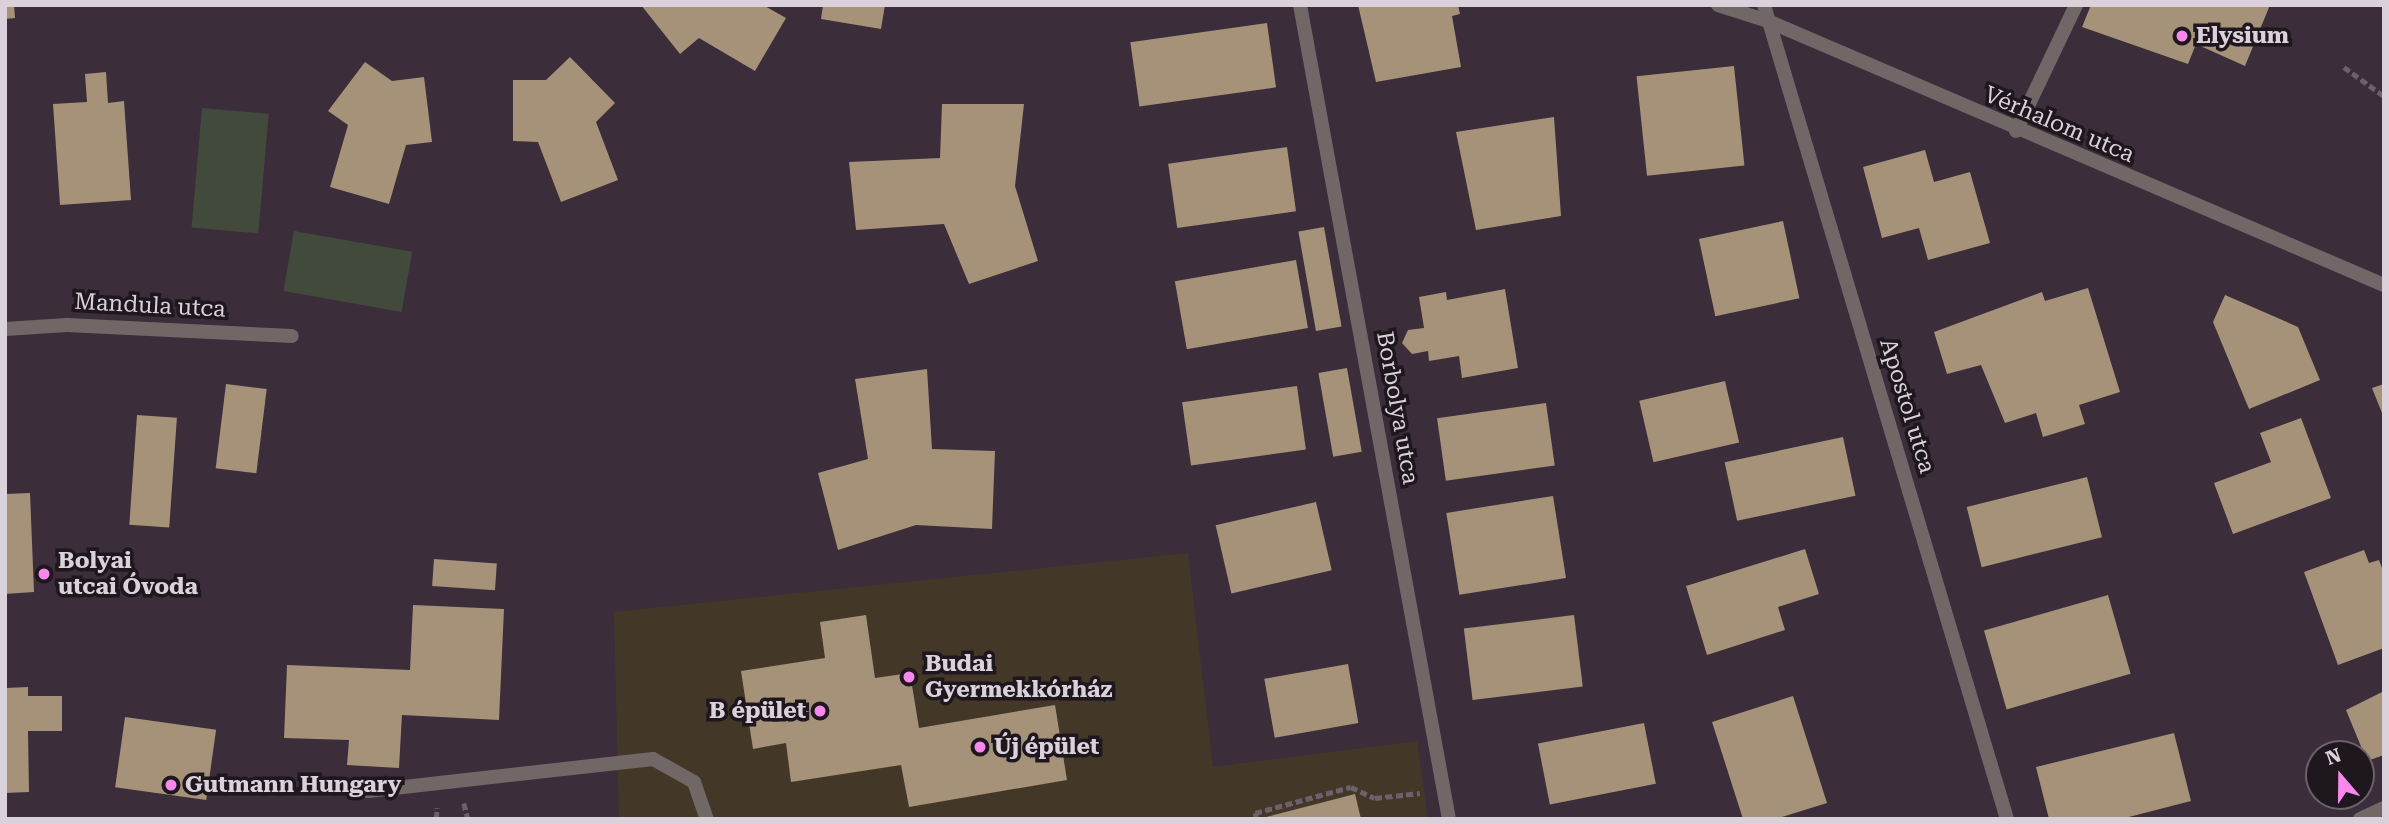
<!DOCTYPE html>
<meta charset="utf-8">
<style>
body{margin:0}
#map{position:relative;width:2389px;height:824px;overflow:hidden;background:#3b2d3a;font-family:"Roboto Serif",serif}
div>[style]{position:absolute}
.medical>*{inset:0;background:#433828}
.green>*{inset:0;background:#424b3b;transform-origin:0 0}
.building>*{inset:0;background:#a59279;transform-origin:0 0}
.path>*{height:4.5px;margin-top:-2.25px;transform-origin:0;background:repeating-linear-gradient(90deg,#6d606c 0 7px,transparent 0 10.5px)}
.service>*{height:14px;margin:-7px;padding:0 7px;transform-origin:7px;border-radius:7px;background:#726767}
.minor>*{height:14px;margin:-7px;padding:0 7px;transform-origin:7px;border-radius:7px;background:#726767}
.dots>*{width:19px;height:19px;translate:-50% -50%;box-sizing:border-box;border:4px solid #1e171e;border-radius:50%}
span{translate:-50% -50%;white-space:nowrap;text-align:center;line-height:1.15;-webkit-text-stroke:7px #1e171e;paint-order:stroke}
.poi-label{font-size:23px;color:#dbd1da;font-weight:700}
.left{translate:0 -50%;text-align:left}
.right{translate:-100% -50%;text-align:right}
.street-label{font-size:23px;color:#dbd1da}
.frame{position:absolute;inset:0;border:7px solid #dbd1da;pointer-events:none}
.north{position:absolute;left:2305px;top:740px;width:70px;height:70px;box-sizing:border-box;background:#1e171e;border:2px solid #6a6169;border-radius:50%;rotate:340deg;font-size:19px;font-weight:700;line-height:28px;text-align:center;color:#dbd1da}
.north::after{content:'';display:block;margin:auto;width:24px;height:32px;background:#f888eb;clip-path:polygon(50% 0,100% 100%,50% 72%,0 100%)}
</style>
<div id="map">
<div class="medical">
<div style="clip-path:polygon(1188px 553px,1213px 767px,1417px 741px,1428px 819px,619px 819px,614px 612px)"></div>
</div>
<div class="green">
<div style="left:202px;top:108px;width:67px;height:120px;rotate:5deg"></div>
<div style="left:294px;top:231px;width:120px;height:61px;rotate:10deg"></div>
</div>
<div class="building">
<div style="clip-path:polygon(5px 5px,14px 5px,15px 18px,5px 19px)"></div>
<div style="clip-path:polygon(641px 5px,763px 5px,786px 18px,755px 71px,699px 38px,680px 54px)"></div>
<div style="clip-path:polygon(823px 5px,885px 5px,881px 29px,821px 19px)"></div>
<div style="clip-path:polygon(1358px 5px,1458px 5px,1460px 14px,1452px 16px,1461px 67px,1376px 82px)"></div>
<div style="clip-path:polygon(2091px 5px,2270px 5px,2245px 66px,2196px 44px,2188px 64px,2082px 27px)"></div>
<div style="left:1267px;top:23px;width:65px;height:138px;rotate:82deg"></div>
<div style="clip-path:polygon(570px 57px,615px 103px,596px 122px,618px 180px,561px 202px,538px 142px,513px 141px,513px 80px,546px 80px)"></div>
<div style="clip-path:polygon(365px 62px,392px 81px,424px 77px,432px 142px,406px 145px,389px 204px,330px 187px,348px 125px,328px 111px)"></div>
<div style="left:1734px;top:66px;width:100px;height:98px;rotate:84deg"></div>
<div style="clip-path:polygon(106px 72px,108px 103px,124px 101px,131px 200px,60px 205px,53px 104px,87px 102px,85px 74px)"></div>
<div style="clip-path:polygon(942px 104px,1024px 104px,1015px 186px,1038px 261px,969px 284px,944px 224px,856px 230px,849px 162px,940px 158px)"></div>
<div style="clip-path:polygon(1554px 117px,1561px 216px,1476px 230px,1456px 132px)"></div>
<div style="left:1287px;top:147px;width:65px;height:120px;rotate:82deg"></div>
<div style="clip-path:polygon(1925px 150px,1934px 182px,1970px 172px,1990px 243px,1928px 260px,1919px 228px,1882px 238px,1863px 167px)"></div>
<div style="left:1783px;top:221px;width:79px;height:86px;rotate:78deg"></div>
<div style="left:1324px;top:227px;width:101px;height:26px;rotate:80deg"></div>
<div style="left:1296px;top:260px;width:69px;height:123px;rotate:80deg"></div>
<div style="clip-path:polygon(2088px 288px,2120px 392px,2079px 405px,2085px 424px,2043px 437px,2036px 413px,2005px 423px,1981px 365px,1947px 374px,1934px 332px,2042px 292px,2045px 301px)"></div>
<div style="clip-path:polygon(1505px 289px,1518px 368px,1462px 378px,1459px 356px,1429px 361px,1428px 351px,1412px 354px,1402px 343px,1408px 330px,1424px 328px,1419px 297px,1446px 292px,1447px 300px)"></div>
<div style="clip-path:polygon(2225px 295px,2298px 327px,2320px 380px,2249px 409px,2213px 322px)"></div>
<div style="left:1347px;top:368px;width:85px;height:29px;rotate:80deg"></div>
<div style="clip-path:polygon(927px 369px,932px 449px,995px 451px,992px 529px,916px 525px,838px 550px,818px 473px,868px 459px,855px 379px)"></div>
<div style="left:1725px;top:381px;width:63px;height:88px;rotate:77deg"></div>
<div style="left:226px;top:384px;width:41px;height:85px;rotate:7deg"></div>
<div style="clip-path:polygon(2384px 384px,2384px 418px,2372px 388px)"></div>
<div style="left:1297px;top:386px;width:64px;height:116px;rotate:82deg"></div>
<div style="left:1546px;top:403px;width:63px;height:110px;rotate:82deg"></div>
<div style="left:137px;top:415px;width:40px;height:110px;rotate:4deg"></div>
<div style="clip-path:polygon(2301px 418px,2331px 498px,2233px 534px,2214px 483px,2271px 462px,2260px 433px)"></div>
<div style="left:1843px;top:437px;width:60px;height:121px;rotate:78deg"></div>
<div style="left:2087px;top:477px;width:62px;height:124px;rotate:76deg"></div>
<div style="clip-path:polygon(30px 493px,34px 592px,5px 594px,5px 494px)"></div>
<div style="left:1553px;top:496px;width:83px;height:108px;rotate:81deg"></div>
<div style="left:1316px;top:502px;width:70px;height:103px;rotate:77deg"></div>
<div style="clip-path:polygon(1805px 549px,1819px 594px,1778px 607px,1785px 630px,1707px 655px,1686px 586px)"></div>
<div style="clip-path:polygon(2364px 550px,2369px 563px,2379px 560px,2384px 573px,2384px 648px,2338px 665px,2304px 572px)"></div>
<div style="left:434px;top:559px;width:63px;height:27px;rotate:4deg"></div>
<div style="left:2108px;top:595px;width:82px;height:129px;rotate:74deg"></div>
<div style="clip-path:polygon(413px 605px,504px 609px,499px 720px,402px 715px,399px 768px,347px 765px,349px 740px,284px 738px,287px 665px,410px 670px)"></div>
<div style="clip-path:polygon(866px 615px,875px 678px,910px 673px,919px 728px,1055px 705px,1067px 780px,909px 807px,901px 765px,791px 782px,786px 743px,753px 749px,741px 671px,825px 658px,820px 622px)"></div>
<div style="left:1574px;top:615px;width:72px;height:111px;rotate:83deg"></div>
<div style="left:1348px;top:664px;width:60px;height:85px;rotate:80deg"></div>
<div style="clip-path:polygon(28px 687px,28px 696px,62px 696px,62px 731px,28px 731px,29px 792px,5px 793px,5px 688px)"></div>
<div style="clip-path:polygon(2384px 691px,2384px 755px,2367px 761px,2346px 710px)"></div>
<div style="clip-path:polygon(1793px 696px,1827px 803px,1776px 819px,1743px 819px,1712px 722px)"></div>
<div style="left:125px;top:717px;width:92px;height:71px;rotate:8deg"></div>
<div style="left:1644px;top:723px;width:62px;height:108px;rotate:79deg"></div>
<div style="clip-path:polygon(2174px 733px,2191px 801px,2121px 819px,2049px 819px,2036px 767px)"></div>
<div style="clip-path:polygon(1355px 794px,1361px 819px,1262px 819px,1262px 818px)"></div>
</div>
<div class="path">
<div style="left:2344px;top:67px;width:49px;rotate:35.9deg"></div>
<div style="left:464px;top:803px;width:16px;rotate:76deg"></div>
<div style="left:436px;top:819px;width:11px;rotate:-85deg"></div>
<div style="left:1256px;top:819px;width:6px;rotate:-99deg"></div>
<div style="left:1255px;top:813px;width:99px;rotate:-15.2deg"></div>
<div style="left:1351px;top:787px;width:26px;rotate:25deg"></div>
<div style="left:1375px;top:798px;width:45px;rotate:-6.3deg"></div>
</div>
<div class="service">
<div style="left:2016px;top:131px;width:140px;rotate:-64.5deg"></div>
<div style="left:368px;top:791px;width:287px;rotate:-6.4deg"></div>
<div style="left:653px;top:759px;width:47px;rotate:29.3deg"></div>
<div style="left:694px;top:782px;width:39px;rotate:71deg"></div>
</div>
<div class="minor">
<div style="left:1300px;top:5px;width:828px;rotate:79.63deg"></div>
<div style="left:1718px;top:5px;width:52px;rotate:17.7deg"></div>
<div style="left:1768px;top:21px;width:670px;rotate:23.2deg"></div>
<div style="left:1764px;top:5px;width:849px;rotate:73.38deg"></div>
<div style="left:5px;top:329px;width:62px;rotate:-3.7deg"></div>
<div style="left:67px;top:325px;width:225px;rotate:2.8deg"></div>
<div style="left:2360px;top:819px;width:26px;rotate:-25deg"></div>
</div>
<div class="dots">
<div style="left:2182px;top:36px;background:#f888eb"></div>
<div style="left:44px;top:574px;background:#f888eb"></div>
<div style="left:909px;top:677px;background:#f888eb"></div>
<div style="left:820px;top:711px;background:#f888eb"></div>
<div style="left:980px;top:747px;background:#f888eb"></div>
<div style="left:171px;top:785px;background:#f888eb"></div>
</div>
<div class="poi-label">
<span class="left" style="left:2196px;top:36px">Elysium</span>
<span class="left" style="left:58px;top:574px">Bolyai<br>utcai Óvoda</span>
<span class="left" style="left:925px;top:677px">Budai<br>Gyermekkórház</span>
<span class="right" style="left:806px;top:711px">B épület</span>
<span class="left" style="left:994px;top:747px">Új épület</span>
<span class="left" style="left:185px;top:785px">Gutmann Hungary</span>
</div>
<div class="street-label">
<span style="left:2059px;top:125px;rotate:23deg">Vérhalom utca</span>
<span style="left:150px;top:306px;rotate:3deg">Mandula utca</span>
<span style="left:1907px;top:406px;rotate:73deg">Apostol utca</span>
<span style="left:1397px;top:408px;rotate:80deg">Borbolya utca</span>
</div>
<div class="frame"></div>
<div class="north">N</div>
</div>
